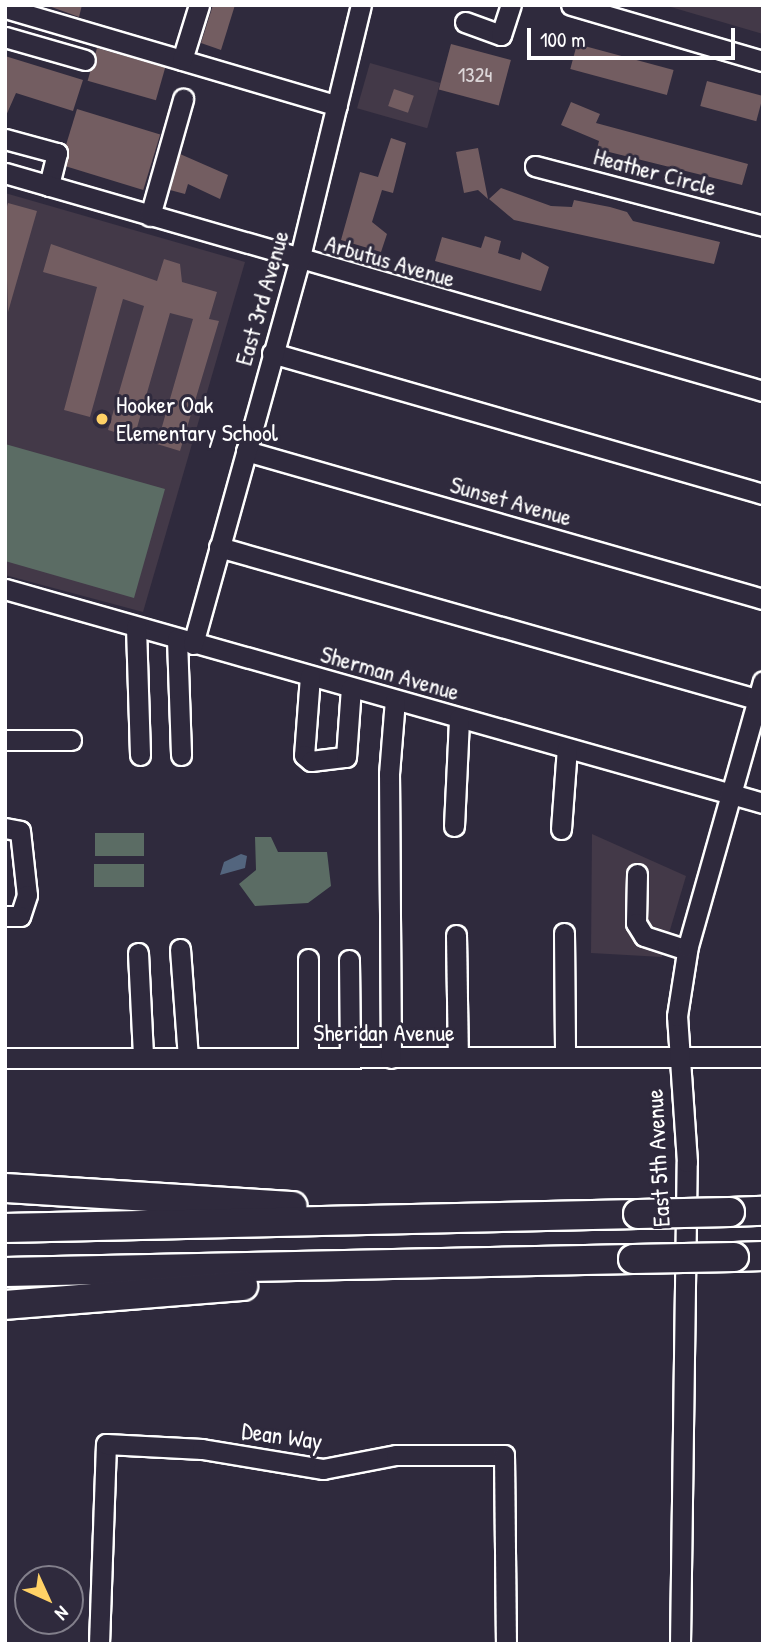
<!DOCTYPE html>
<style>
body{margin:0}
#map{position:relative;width:768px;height:1649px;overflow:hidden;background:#2f2a3d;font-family:"Patrick Hand",sans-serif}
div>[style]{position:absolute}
.built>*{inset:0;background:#433948;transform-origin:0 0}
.green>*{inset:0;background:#5b6c64;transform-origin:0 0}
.water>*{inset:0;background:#53657e}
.building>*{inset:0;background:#735d61;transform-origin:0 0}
.roads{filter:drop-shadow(2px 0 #fff) drop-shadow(-2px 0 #fff) drop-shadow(0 2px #fff) drop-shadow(0 -2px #fff)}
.minor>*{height:19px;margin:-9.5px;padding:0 9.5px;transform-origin:9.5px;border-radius:9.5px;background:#2f2a3d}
.highway>*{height:28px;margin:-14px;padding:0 14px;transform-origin:14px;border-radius:14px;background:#2f2a3d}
.bridges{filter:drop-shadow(2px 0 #fff) drop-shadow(-2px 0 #fff) drop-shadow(0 2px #fff) drop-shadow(0 -2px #fff)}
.highway-bridge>*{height:28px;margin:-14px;padding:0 14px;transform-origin:14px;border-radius:14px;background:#2f2a3d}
.dots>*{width:19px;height:19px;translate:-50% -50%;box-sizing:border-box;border:4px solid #2f2a3d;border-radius:50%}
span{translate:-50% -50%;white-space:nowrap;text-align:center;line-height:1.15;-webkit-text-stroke:6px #2f2a3d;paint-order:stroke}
.number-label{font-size:21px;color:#dcd6d8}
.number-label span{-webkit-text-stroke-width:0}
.street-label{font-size:24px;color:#fff}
.poi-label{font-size:24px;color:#fff}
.left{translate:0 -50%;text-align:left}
.frame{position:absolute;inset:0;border:7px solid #fff;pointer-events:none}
.north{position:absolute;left:14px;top:1565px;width:70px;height:70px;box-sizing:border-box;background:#2f2a3d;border:2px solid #827f8b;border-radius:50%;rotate:135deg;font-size:19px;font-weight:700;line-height:28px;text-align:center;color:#fff}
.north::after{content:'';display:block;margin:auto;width:24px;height:32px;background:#ffd166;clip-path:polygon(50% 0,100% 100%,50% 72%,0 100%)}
.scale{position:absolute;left:527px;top:28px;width:208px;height:32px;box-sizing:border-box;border:4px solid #fff;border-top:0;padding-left:9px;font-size:21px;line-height:24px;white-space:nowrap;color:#fff;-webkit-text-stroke:5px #2f2a3d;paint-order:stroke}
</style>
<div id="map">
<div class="built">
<div style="clip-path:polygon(664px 5px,763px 5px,763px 34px)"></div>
<div style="left:370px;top:63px;width:73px;height:47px;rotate:16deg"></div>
<div style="clip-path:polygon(5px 193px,245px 262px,143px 612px,5px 575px)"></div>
<div style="clip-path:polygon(592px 834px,686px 876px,662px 957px,591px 953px)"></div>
</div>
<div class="green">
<div style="clip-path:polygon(5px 444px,165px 489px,134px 598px,5px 561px)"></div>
<div style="left:144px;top:833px;width:23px;height:49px;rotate:90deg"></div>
<div style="clip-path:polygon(255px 837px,271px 837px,278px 852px,327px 852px,331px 886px,308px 903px,255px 906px,239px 884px,256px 870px)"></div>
<div style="left:94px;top:864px;width:50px;height:23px"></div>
</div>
<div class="water">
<div style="clip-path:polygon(241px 854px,247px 856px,245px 868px,220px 875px,224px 862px)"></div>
</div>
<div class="building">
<div style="clip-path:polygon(46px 5px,82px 5px,79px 17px)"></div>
<div style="clip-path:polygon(213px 5px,235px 5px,221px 50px,201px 43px)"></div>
<div style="left:451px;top:44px;width:62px;height:47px;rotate:15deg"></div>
<div style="left:577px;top:44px;width:100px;height:26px;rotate:15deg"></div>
<div style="left:97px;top:48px;width:71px;height:34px;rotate:16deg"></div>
<div style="clip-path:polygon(5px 56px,83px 80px,73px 111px,16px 93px,5px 118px)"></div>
<div style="left:707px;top:81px;width:58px;height:26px;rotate:15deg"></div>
<div style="left:394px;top:89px;width:21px;height:18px;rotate:19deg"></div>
<div style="clip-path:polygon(571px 102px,600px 114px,596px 123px,748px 164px,742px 185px,597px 149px,599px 141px,561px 125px)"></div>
<div style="left:77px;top:109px;width:87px;height:58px;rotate:17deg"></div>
<div style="clip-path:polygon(391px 138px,406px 143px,393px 193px,382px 190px,372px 222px,387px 234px,381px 252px,341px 240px,360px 172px,378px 177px)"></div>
<div style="clip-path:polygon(478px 148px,488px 199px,478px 190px,464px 193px,456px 152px)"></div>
<div style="clip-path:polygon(180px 154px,228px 175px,220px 199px,188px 184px,185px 194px,170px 190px)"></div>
<div style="clip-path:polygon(501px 188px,551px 206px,572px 207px,574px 200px,610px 207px,627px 212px,633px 221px,720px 242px,714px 264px,514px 220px,489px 199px)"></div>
<div style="clip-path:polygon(8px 203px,37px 211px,8px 312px,5px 213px)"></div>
<div style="clip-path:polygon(485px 236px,501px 241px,498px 253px,520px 260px,522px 252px,549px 267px,541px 291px,435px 261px,442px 237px,481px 248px)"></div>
<div style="clip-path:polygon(51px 244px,157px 281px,164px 259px,180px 264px,182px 282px,217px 292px,209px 319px,219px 321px,180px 451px,157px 444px,193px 319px,170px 313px,134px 438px,108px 430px,144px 306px,123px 299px,90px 417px,64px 410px,97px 287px,43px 272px)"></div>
</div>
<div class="roads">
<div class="minor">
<div style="left:571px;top:5px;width:200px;rotate:16.3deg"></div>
<div style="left:5px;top:8px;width:346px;rotate:16.4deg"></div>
<div style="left:465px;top:22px;width:38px;rotate:20deg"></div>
<div style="left:501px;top:35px;width:32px;rotate:-72deg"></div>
<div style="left:5px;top:37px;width:83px;rotate:16deg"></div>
<div style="left:182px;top:60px;width:58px;rotate:-72.8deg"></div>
<div style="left:5px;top:139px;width:54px;rotate:15.1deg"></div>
<div style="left:57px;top:153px;width:34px;rotate:104deg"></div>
<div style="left:535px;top:166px;width:236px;rotate:14.7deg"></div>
<div style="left:5px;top:173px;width:789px;rotate:16.05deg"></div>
<div style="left:150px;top:216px;width:122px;rotate:-74.2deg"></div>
<div style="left:272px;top:353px;width:511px;rotate:16.02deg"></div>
<div style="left:246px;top:451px;width:538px;rotate:15.97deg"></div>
<div style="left:219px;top:547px;width:565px;rotate:15.81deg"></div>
<div style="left:5px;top:589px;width:788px;rotate:15.77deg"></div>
<div style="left:136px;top:627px;width:128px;rotate:88.2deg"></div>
<div style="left:177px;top:639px;width:116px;rotate:88deg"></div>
<div style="left:193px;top:644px;width:397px;rotate:-74.5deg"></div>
<div style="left:299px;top:261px;width:263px;rotate:-76.4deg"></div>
<div style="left:310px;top:676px;width:79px;rotate:94.3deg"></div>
<div style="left:304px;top:755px;width:9px;rotate:41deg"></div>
<div style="left:311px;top:761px;width:35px;rotate:-7deg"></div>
<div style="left:346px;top:757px;width:69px;rotate:-85.9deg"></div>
<div style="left:5px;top:740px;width:66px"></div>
<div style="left:454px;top:826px;width:108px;rotate:-87.3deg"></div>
<div style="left:5px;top:828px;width:15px;rotate:11deg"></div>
<div style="left:20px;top:831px;width:64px;rotate:83.8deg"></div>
<div style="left:27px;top:895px;width:22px;rotate:108deg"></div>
<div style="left:20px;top:916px;width:15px;rotate:180deg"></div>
<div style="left:561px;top:829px;width:81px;rotate:-85.8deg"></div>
<div style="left:637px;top:874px;width:49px;rotate:91.2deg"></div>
<div style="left:636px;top:923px;width:15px;rotate:58deg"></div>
<div style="left:644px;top:936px;width:45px;rotate:18deg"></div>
<div style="left:564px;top:933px;width:123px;rotate:89.5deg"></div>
<div style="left:456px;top:935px;width:122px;rotate:89.1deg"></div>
<div style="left:180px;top:949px;width:109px;rotate:85.8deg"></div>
<div style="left:138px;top:953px;width:104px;rotate:87.2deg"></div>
<div style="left:308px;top:959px;width:99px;rotate:90deg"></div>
<div style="left:349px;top:960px;width:98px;rotate:89.4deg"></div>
<div style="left:5px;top:1058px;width:758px;rotate:-0.08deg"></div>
<div style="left:391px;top:1058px;width:284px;rotate:-90.4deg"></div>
<div style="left:389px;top:774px;width:74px;rotate:-85.4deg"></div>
<div style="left:99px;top:1644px;width:200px;rotate:-88deg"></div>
<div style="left:106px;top:1444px;width:96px;rotate:3deg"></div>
<div style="left:202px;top:1449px;width:123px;rotate:9.4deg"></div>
<div style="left:323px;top:1469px;width:74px;rotate:-10.9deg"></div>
<div style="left:396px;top:1455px;width:108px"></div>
<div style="left:504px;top:1455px;width:189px;rotate:89.4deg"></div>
<div style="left:680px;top:1644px;width:482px;rotate:-89.2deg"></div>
<div style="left:687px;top:1162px;width:146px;rotate:-93.9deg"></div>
<div style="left:677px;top:1016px;width:71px;rotate:-81.1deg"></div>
<div style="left:688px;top:946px;width:275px;rotate:-74.2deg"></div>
</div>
<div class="highway">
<div style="left:5px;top:1188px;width:288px;rotate:3.6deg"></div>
<div style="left:730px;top:1212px;width:33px;rotate:-2deg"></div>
<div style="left:5px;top:1228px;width:633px;rotate:-1.27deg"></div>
<div style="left:734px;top:1257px;width:29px;rotate:-2deg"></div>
<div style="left:5px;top:1272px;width:628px;rotate:-1.19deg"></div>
<div style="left:5px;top:1305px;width:239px;rotate:-4.6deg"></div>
</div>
</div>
<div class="bridges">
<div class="highway-bridge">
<div style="left:638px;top:1214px;width:92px;rotate:-1.2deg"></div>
<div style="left:633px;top:1259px;width:101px;rotate:-1.1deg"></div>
</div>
</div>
<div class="dots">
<div style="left:102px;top:419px;background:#ffd166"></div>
</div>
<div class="number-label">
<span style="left:475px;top:75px">1324</span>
</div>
<div class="street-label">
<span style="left:655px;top:172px;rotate:15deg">Heather Circle</span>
<span style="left:390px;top:261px;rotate:16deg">Arbutus Avenue</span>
<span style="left:262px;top:298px;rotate:-74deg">East 3rd Avenue</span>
<span style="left:511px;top:501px;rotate:16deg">Sunset Avenue</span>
<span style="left:390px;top:673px;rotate:16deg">Sherman Avenue</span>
<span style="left:384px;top:1033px">Sheridan Avenue</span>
<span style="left:658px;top:1158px;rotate:-93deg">East 5th Avenue</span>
<span style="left:282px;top:1436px;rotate:8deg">Dean Way</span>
</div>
<div class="poi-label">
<span class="left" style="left:116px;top:419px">Hooker Oak<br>Elementary School</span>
</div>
<div class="frame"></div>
<div class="north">N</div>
<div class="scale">100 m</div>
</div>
